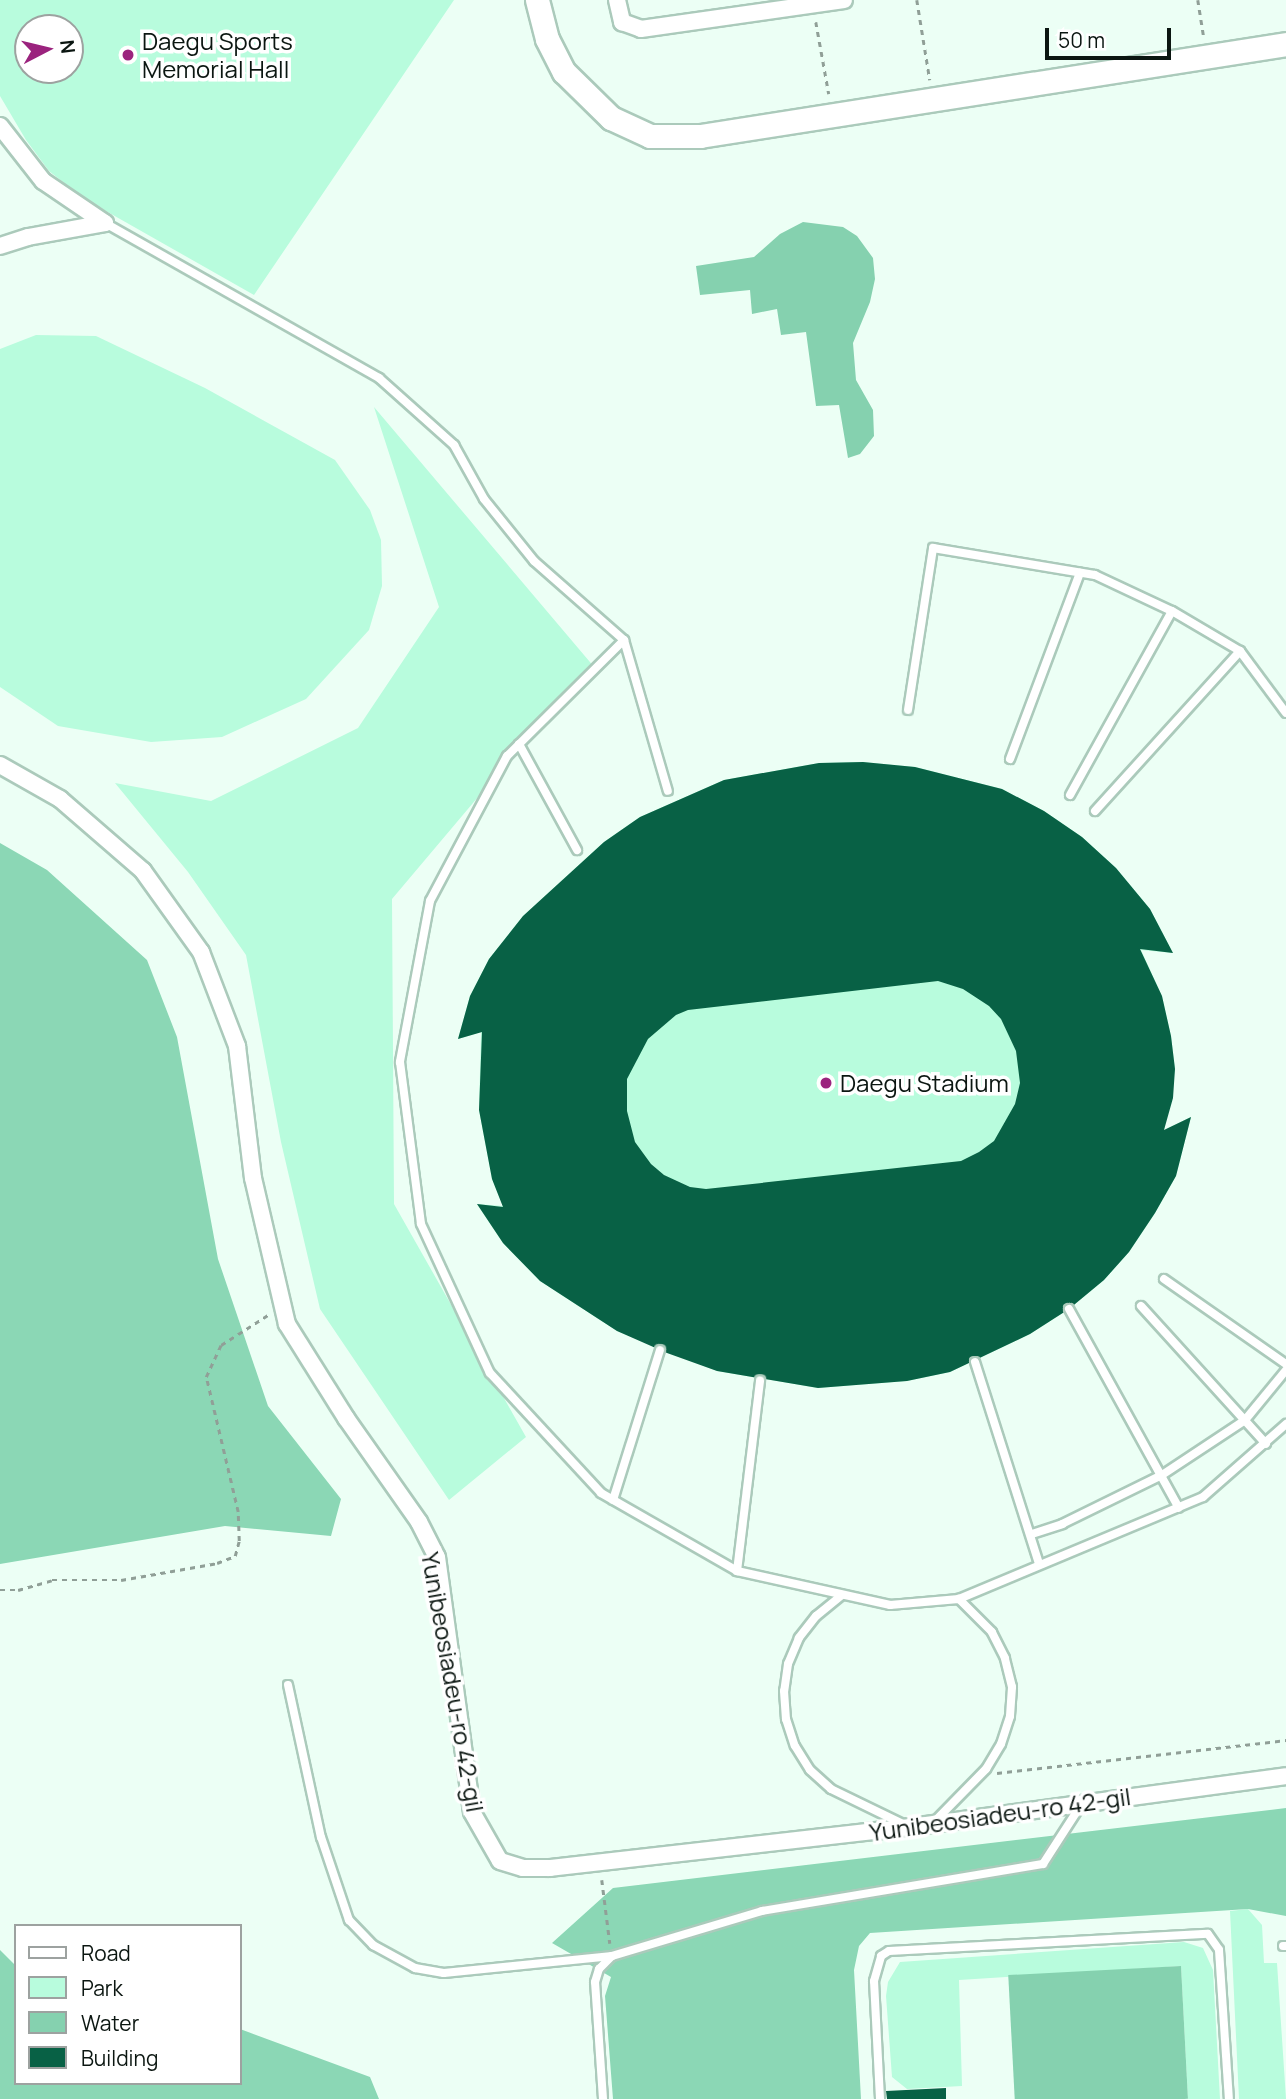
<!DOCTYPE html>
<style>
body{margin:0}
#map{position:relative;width:1286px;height:2099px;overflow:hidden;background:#ecfff5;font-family:Manrope,sans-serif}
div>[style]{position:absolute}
.green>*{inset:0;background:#b8fcdd}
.forest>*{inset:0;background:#8bd7b5}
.water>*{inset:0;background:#85d1af;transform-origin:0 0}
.building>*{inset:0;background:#086145}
.path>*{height:2.5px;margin-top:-1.25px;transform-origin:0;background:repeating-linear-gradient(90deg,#909f97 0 5px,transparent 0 10px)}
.roads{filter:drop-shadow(2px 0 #abcabb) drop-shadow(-2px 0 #abcabb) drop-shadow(0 2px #abcabb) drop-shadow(0 -2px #abcabb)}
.lane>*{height:8px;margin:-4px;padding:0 4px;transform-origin:4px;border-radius:4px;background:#fff}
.street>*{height:16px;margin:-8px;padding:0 8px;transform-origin:8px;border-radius:8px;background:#fff}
.secondary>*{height:23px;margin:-11.5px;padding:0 11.5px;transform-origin:11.5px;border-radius:11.5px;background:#fff}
.dots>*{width:19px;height:19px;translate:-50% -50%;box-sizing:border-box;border:4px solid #fff;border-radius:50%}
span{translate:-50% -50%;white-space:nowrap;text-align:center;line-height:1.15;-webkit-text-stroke:7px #fff;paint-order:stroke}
.poi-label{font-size:24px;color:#0b1611}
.left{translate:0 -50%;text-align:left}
.street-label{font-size:24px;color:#0b1611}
.legend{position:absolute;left:14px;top:1924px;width:228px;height:161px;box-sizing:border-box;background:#fff;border:2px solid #9da2a0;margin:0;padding:9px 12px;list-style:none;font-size:21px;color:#0b1611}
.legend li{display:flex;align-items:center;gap:14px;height:35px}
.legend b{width:35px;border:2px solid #9da2a0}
.north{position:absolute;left:14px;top:14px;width:70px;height:70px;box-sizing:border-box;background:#fff;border:2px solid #9da2a0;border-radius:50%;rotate:83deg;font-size:19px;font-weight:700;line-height:28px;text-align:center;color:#0b1611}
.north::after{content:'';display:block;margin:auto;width:24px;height:32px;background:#9b237e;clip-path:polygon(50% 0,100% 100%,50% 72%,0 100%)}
.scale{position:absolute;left:1045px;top:28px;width:126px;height:32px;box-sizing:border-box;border:4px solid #0b1611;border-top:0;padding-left:9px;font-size:21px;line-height:24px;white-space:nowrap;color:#0b1611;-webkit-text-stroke:5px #fff;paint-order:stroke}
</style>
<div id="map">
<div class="green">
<div style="clip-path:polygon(evenodd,0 0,454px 0,254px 295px,83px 198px,49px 171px,26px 140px,0 96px,0 0,28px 28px,70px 28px,70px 70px,28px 70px,28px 28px)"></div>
<div style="clip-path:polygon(36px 335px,96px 336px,205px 388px,335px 460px,370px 510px,381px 540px,382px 586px,369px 630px,306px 699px,222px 737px,151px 742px,58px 726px,0 687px,0 349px)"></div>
<div style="clip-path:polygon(374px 407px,595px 668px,516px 752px,392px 899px,394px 1204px,526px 1437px,449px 1500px,320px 1309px,281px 1142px,246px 955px,188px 872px,115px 783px,211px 801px,358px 728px,439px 607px)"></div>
<div style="clip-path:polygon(863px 762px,915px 767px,1002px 789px,1044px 811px,1082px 837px,1116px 868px,1150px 909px,1173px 953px,1141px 950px,1162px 996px,1171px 1036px,1175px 1069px,1164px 1130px,1191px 1117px,1176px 1176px,1155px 1213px,1129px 1252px,1104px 1280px,1069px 1309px,1030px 1334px,950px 1372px,907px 1381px,818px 1388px,717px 1371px,617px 1331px,540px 1281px,503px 1243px,477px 1204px,503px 1206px,492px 1179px,479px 1110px,481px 1032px,458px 1039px,470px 996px,489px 959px,523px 916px,604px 842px,640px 817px,724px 780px,819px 763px)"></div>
<div style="clip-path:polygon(1248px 1909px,1262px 1925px,1264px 1963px,1277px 1963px,1286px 2099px,1239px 2099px,1230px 1911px)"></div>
<div style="clip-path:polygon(1184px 1942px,1203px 1948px,1213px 1970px,1220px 2099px,1188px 2099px,1181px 1966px,959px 1980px,962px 2086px,907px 2089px,892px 2077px,886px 1996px,888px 1982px,900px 1962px)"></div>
</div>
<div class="forest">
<div style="clip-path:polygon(0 843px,47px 870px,147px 960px,177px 1037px,218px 1259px,268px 1406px,341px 1499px,331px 1536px,225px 1526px,0 1564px)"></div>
<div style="clip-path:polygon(1286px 1808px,1286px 1916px,1248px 1909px,870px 1933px,859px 1946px,854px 1970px,861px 2099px,613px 2099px,605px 1996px,611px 1977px,552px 1943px,613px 1888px)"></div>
<div style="clip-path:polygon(0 1950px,16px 1966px,16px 2083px,240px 2083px,240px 2029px,370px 2077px,379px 2099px,0 2099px)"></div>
</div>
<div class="water">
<div style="clip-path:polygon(803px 222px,843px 227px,857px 236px,873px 258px,875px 279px,870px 302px,853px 343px,856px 380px,873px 410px,874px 436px,860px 454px,848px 458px,839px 405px,816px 406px,806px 332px,781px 335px,777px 309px,752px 314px,750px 290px,700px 295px,696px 266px,754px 257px,780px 234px)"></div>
<div style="left:1181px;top:1966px;width:133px;height:173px;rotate:87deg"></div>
</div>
<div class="building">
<div style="clip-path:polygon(evenodd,863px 762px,915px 767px,1002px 789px,1044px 811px,1082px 837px,1116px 868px,1150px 909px,1173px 953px,1140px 949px,1162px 996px,1171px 1036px,1175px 1069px,1173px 1098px,1164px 1130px,1191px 1117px,1176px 1176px,1155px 1213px,1129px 1252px,1104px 1280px,1069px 1309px,1030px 1334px,950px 1372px,907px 1381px,818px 1388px,717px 1371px,667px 1353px,617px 1331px,540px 1281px,503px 1243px,477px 1204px,503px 1207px,492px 1179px,479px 1110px,482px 1032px,458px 1039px,470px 996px,489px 959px,523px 916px,604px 842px,640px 817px,724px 780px,819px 763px,863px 762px,938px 981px,963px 989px,989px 1006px,1001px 1019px,1016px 1051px,1020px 1083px,1015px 1104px,994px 1141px,979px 1152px,961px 1161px,706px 1189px,690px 1187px,664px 1175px,651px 1164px,635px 1142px,627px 1111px,627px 1079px,648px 1039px,676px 1015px,688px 1010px,938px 981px)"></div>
<div style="clip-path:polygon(946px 2088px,946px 2099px,887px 2099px,886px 2091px)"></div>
</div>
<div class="path">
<div style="left:917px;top:0;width:81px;rotate:80.8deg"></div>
<div style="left:1198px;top:0;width:38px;rotate:81deg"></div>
<div style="left:816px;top:22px;width:73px;rotate:79.8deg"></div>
<div style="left:0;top:1590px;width:18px"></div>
<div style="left:18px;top:1590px;width:35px;rotate:-16deg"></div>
<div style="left:52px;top:1580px;width:69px"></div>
<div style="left:121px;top:1580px;width:97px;rotate:-10deg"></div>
<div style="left:217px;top:1563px;width:19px;rotate:-21deg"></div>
<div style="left:235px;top:1556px;width:16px;rotate:-75deg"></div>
<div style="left:239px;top:1541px;width:29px;rotate:-92deg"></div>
<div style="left:238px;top:1512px;width:139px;rotate:-103.3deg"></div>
<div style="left:206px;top:1377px;width:35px;rotate:-65deg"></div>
<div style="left:221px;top:1345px;width:56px;rotate:-32.6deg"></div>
<div style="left:997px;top:1773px;width:291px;rotate:-6.5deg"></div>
<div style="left:602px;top:1880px;width:64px;rotate:82.8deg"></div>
</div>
<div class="roads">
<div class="lane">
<div style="left:105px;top:223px;width:315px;rotate:29.5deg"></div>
<div style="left:379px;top:378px;width:101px;rotate:41.8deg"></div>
<div style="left:454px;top:445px;width:62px;rotate:60.9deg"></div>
<div style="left:484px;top:499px;width:80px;rotate:51.1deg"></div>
<div style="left:534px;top:561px;width:120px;rotate:41.3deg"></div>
<div style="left:624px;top:640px;width:157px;rotate:73.8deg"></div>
<div style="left:624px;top:640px;width:165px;rotate:135.2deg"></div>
<div style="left:507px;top:756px;width:164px;rotate:118deg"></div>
<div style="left:430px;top:901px;width:164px;rotate:100.6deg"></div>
<div style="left:400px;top:1062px;width:163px;rotate:82.6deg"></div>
<div style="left:421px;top:1224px;width:164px;rotate:65.2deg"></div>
<div style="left:490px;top:1373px;width:163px;rotate:47.2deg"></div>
<div style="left:601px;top:1493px;width:157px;rotate:29.8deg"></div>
<div style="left:737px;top:1571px;width:157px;rotate:12.5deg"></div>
<div style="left:890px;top:1605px;width:69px;rotate:-5deg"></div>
<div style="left:959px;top:1599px;width:264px;rotate:-22.7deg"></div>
<div style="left:1203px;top:1497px;width:111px;rotate:-41.3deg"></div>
<div style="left:908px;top:710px;width:164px;rotate:-81.2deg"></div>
<div style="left:933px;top:548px;width:164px;rotate:9.5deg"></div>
<div style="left:1095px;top:575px;width:85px;rotate:25.1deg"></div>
<div style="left:1172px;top:611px;width:79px;rotate:30.5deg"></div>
<div style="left:1240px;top:651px;width:77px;rotate:53.4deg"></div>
<div style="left:519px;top:744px;width:121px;rotate:61.3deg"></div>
<div style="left:1010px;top:759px;width:199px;rotate:-69.4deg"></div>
<div style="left:1070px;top:795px;width:210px;rotate:-61deg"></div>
<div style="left:1095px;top:811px;width:216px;rotate:-47.8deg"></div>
<div style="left:1164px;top:1279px;width:149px;rotate:34.9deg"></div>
<div style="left:1141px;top:1306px;width:186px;rotate:47.8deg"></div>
<div style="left:1069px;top:1309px;width:227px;rotate:61.1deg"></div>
<div style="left:975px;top:1362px;width:212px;rotate:72.4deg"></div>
<div style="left:613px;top:1500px;width:157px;rotate:-72.6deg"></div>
<div style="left:1032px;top:1534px;width:32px;rotate:-18deg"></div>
<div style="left:1062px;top:1524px;width:111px;rotate:-26.1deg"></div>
<div style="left:1162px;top:1475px;width:100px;rotate:-33.5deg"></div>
<div style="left:1245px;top:1420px;width:65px;rotate:-50.6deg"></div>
<div style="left:737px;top:1571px;width:192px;rotate:-83.1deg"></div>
<div style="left:842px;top:1595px;width:33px;rotate:141deg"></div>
<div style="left:816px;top:1616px;width:28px;rotate:128deg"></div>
<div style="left:799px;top:1638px;width:28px;rotate:113deg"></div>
<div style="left:788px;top:1664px;width:27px;rotate:98deg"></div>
<div style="left:784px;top:1691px;width:28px;rotate:86deg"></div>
<div style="left:786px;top:1719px;width:28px;rotate:72deg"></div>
<div style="left:795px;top:1746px;width:28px;rotate:58deg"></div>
<div style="left:810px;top:1770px;width:28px;rotate:42deg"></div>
<div style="left:831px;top:1789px;width:82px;rotate:25.9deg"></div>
<div style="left:288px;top:1685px;width:156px;rotate:77.8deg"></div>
<div style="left:321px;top:1837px;width:88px;rotate:71.4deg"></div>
<div style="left:349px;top:1920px;width:35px;rotate:46deg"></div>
<div style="left:373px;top:1945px;width:48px;rotate:28.7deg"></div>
<div style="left:415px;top:1968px;width:29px;rotate:10deg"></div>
<div style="left:444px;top:1973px;width:169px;rotate:-5.8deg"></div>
<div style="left:612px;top:1956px;width:157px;rotate:-16.7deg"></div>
<div style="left:762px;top:1911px;width:285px;rotate:-9.5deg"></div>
<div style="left:1043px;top:1864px;width:70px;rotate:-57.2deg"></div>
<div style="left:935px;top:1821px;width:73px;rotate:-45.6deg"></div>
<div style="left:986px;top:1769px;width:29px;rotate:-59deg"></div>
<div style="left:1001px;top:1744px;width:29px;rotate:-72deg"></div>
<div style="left:1010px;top:1716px;width:29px;rotate:-86deg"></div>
<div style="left:1012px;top:1687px;width:30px;rotate:-104deg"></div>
<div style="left:1005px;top:1658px;width:29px;rotate:-117deg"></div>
<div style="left:992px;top:1632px;width:47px;rotate:-135deg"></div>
<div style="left:1283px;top:1946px;width:3px"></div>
<div style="left:603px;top:2099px;width:117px;rotate:-93.9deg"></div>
<div style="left:595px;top:1982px;width:14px;rotate:-73deg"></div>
<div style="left:599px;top:1969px;width:18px;rotate:-45deg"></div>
<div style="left:880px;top:2099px;width:118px;rotate:-92.9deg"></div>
<div style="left:874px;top:1981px;width:26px;rotate:-74deg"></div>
<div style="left:881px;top:1956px;width:9px;rotate:-32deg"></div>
<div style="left:889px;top:1951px;width:319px;rotate:-3.1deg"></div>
<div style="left:1208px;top:1934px;width:19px;rotate:55deg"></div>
<div style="left:1219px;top:1950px;width:149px;rotate:86.2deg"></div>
</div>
<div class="street">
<div style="left:617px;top:0;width:23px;rotate:77deg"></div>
<div style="left:622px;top:22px;width:20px;rotate:20deg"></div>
<div style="left:641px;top:29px;width:205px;rotate:-8.1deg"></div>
<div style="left:0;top:126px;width:70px;rotate:52deg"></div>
<div style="left:43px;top:181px;width:75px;rotate:34.1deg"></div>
<div style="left:0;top:246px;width:29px;rotate:-18deg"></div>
<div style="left:28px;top:237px;width:78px;rotate:-10.3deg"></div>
<div style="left:0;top:765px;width:69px;rotate:29.5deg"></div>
<div style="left:60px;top:799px;width:110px;rotate:40.9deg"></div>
<div style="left:143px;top:871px;width:100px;rotate:54.4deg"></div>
<div style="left:201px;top:952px;width:101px;rotate:69deg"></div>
<div style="left:237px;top:1046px;width:133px;rotate:83.1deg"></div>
<div style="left:253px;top:1178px;width:150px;rotate:76.9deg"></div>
<div style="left:287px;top:1324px;width:111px;rotate:57.9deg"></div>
<div style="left:346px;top:1418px;width:127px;rotate:54.9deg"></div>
<div style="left:419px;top:1522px;width:39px;rotate:63deg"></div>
<div style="left:437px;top:1557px;width:257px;rotate:82.2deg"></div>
<div style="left:472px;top:1812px;width:56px;rotate:60.3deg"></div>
<div style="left:500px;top:1861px;width:24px;rotate:17deg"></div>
<div style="left:523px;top:1868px;width:27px"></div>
<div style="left:550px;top:1868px;width:362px;rotate:-6.5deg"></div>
<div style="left:910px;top:1827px;width:379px;rotate:-7.7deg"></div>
</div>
<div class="secondary">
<div style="left:537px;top:0;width:40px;rotate:75.6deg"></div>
<div style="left:547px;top:39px;width:37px;rotate:63deg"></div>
<div style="left:564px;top:72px;width:66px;rotate:44.4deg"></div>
<div style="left:611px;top:118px;width:43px;rotate:24.8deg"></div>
<div style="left:650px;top:136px;width:50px"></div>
<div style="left:700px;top:136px;width:593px;rotate:-8.92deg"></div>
</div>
</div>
<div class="dots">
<div style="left:128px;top:55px;background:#9b237e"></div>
<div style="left:826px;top:1083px;background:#9b237e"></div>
</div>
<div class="poi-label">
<span class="left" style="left:142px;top:55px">Daegu Sports<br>Memorial Hall</span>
<span class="left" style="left:840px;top:1083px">Daegu Stadium</span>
</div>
<div class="street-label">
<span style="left:453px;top:1682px;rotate:80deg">Yunibeosiadeu-ro 42-gil</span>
<span style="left:1000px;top:1814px;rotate:-8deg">Yunibeosiadeu-ro 42-gil</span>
</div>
<ul class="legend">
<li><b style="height:9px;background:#fff"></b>Road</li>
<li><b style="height:19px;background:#b8fcdd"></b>Park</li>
<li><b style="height:19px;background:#85d1af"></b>Water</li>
<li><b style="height:19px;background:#086145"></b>Building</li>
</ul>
<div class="north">N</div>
<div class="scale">50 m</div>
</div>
